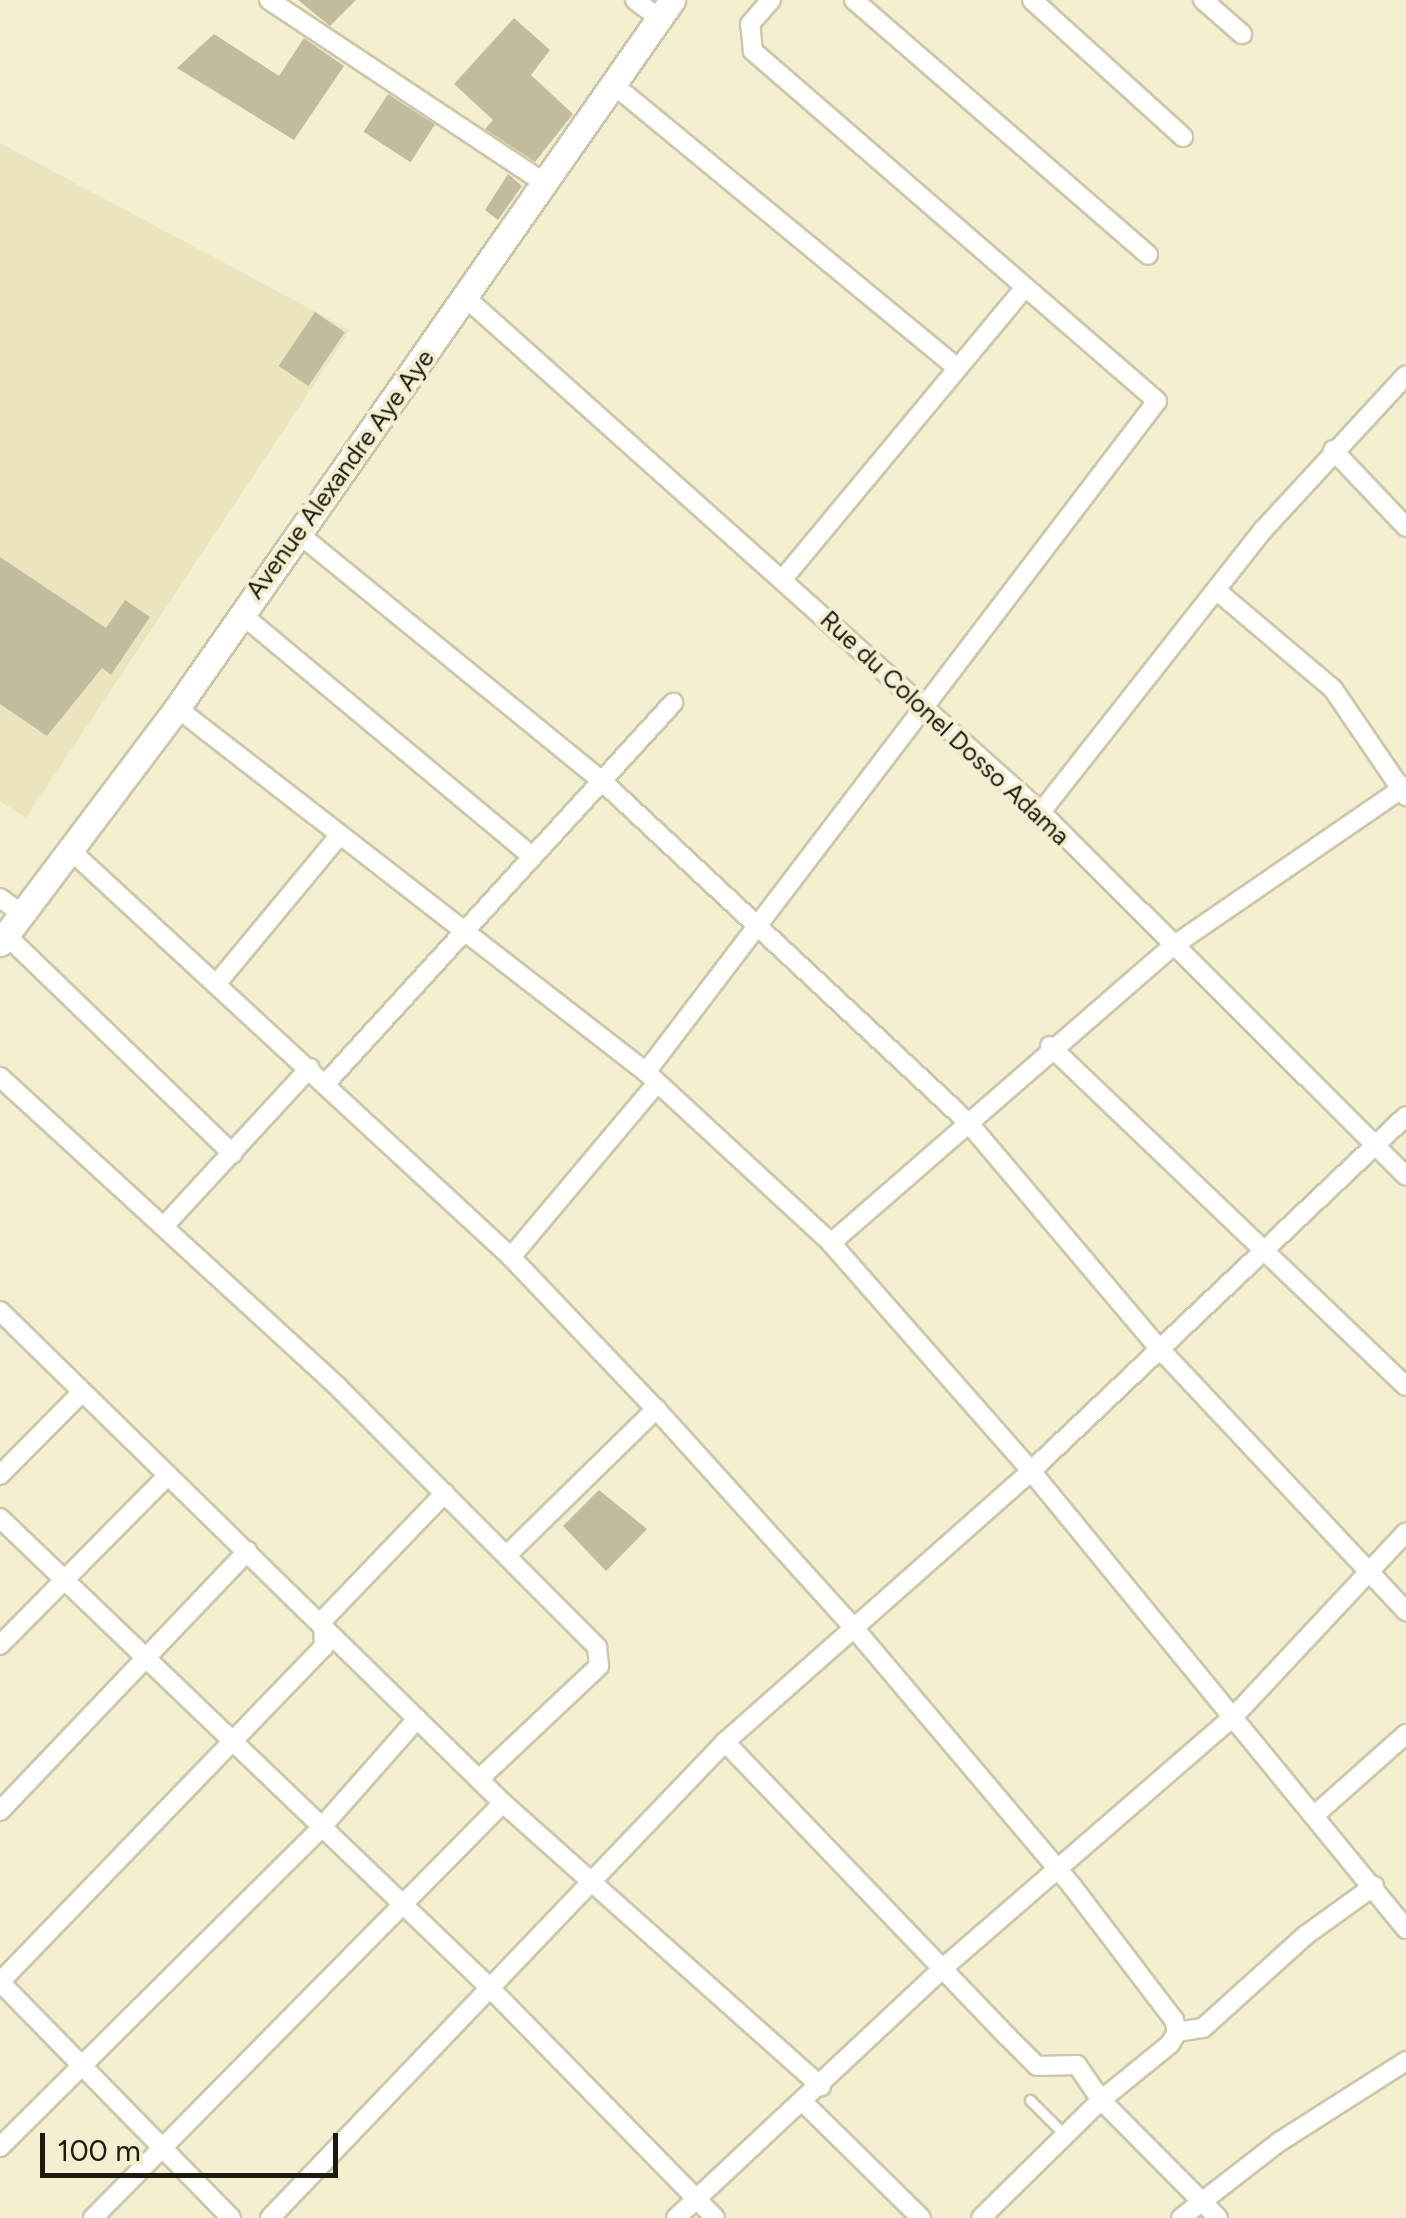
<!DOCTYPE html>
<style>
body{margin:0}
#map{position:relative;width:1406px;height:2218px;overflow:hidden;background:#f4efd0;font-family:Figtree,sans-serif}
div>[style]{position:absolute}
.built>*{inset:0;background:#ebe4be}
.building>*{inset:0;background:#c1bc9e;transform-origin:0 0}
.roads{filter:drop-shadow(2px 0 #ccc7a9) drop-shadow(-2px 0 #ccc7a9) drop-shadow(0 2px #ccc7a9) drop-shadow(0 -2px #ccc7a9)}
.lane>*{height:9px;margin:-4.5px;padding:0 4.5px;transform-origin:4.5px;border-radius:4.5px;background:#fff}
.street>*{height:18px;margin:-9px;padding:0 9px;transform-origin:9px;border-radius:9px;background:#fff}
.secondary>*{height:25px;margin:-12.5px;padding:0 12.5px;transform-origin:12.5px;border-radius:12.5px;background:#fff}
span{translate:-50% -50%;white-space:nowrap;text-align:center;line-height:1.15;-webkit-text-stroke:8px #f4efd0;paint-order:stroke}
.street-label{font-size:25px;color:#1d1b10}
.scale{position:absolute;left:40px;top:2133px;width:298px;height:45px;box-sizing:border-box;border:5px solid #1d1b10;border-top:0;padding-left:12px;font-size:30px;line-height:35px;white-space:nowrap;color:#1d1b10;-webkit-text-stroke:8px #f4efd0;paint-order:stroke}
</style>
<div id="map">
<div class="built">
<div style="clip-path:polygon(0 143px,350px 330px,26px 818px,0 801px)"></div>
</div>
<div class="building">
<div style="clip-path:polygon(298px 0,356px 0,330px 26px)"></div>
<div style="clip-path:polygon(514px 18px,550px 50px,531px 75px,573px 114px,535px 162px,485px 129px,493px 120px,454px 84px)"></div>
<div style="clip-path:polygon(214px 34px,279px 76px,304px 38px,344px 66px,294px 140px,177px 68px)"></div>
<div style="left:388px;top:94px;width:56px;height:45px;rotate:33deg"></div>
<div style="clip-path:polygon(508px 174px,522px 186px,498px 220px,485px 210px)"></div>
<div style="left:315px;top:312px;width:36px;height:65px;rotate:34deg"></div>
<div style="clip-path:polygon(0 557px,106px 628px,125px 600px,150px 617px,111px 675px,102px 668px,47px 736px,0 704px)"></div>
<div style="clip-path:polygon(599px 1490px,647px 1529px,606px 1571px,563px 1526px)"></div>
</div>
<div class="roads">
<div class="lane">
<div style="left:1030px;top:2100px;width:49px;rotate:45deg"></div>
</div>
<div class="street">
<div style="left:269px;top:0;width:330px;rotate:33.6deg"></div>
<div style="left:635px;top:0;width:30px;rotate:37deg"></div>
<div style="left:854px;top:0;width:389px;rotate:40.9deg"></div>
<div style="left:1032px;top:0;width:204px;rotate:42.2deg"></div>
<div style="left:1203px;top:0;width:52px;rotate:41.1deg"></div>
<div style="left:614px;top:85px;width:445px;rotate:39.5deg"></div>
<div style="left:466px;top:298px;width:771px;rotate:41.79deg"></div>
<div style="left:1041px;top:812px;width:515px;rotate:44.92deg"></div>
<div style="left:1333px;top:450px;width:106px;rotate:46.5deg"></div>
<div style="left:299px;top:534px;width:392px;rotate:39.2deg"></div>
<div style="left:603px;top:782px;width:496px;rotate:43deg"></div>
<div style="left:966px;top:1120px;width:296px;rotate:49.8deg"></div>
<div style="left:1157px;top:1346px;width:364px;rotate:46.8deg"></div>
<div style="left:782px;top:580px;width:379px;rotate:-50.3deg"></div>
<div style="left:1216px;top:590px;width:153px;rotate:40.2deg"></div>
<div style="left:1333px;top:689px;width:130px;rotate:55.7deg"></div>
<div style="left:240px;top:613px;width:378px;rotate:39.8deg"></div>
<div style="left:177px;top:708px;width:594px;rotate:37.82deg"></div>
<div style="left:646px;top:1072px;width:252px;rotate:42.7deg"></div>
<div style="left:831px;top:1243px;width:303px;rotate:48.7deg"></div>
<div style="left:1031px;top:1471px;width:592px;rotate:50.69deg"></div>
<div style="left:1041px;top:812px;width:360px;rotate:-51.8deg"></div>
<div style="left:1264px;top:529px;width:209px;rotate:-47.3deg"></div>
<div style="left:68px;top:848px;width:603px;rotate:42.71deg"></div>
<div style="left:511px;top:1257px;width:210px;rotate:46.4deg"></div>
<div style="left:656px;top:1409px;width:295px;rotate:47.9deg"></div>
<div style="left:854px;top:1628px;width:338px;rotate:49.8deg"></div>
<div style="left:1072px;top:1886px;width:168px;rotate:52.7deg"></div>
<div style="left:1174px;top:2020px;width:12px;rotate:76deg"></div>
<div style="left:1177px;top:2032px;width:14px;rotate:120deg"></div>
<div style="left:1170px;top:2044px;width:89px;rotate:140.9deg"></div>
<div style="left:1101px;top:2100px;width:168px;rotate:135.5deg"></div>
<div style="left:0;top:898px;width:26px;rotate:36deg"></div>
<div style="left:6px;top:935px;width:315px;rotate:44deg"></div>
<div style="left:217px;top:983px;width:191px;rotate:-50.3deg"></div>
<div style="left:1050px;top:1046px;width:492px;rotate:43.7deg"></div>
<div style="left:646px;top:1072px;width:843px;rotate:-52.71deg"></div>
<div style="left:1157px;top:401px;width:535px;rotate:-139.1deg"></div>
<div style="left:753px;top:51px;width:27px;rotate:-96deg"></div>
<div style="left:750px;top:24px;width:32px;rotate:-49deg"></div>
<div style="left:0;top:1077px;width:460px;rotate:42.5deg"></div>
<div style="left:339px;top:1388px;width:366px;rotate:45.1deg"></div>
<div style="left:597px;top:1647px;width:19px;rotate:84deg"></div>
<div style="left:599px;top:1666px;width:165px;rotate:136.7deg"></div>
<div style="left:326px;top:1083px;width:515px;rotate:-47.6deg"></div>
<div style="left:164px;top:1226px;width:215px;rotate:-47.3deg"></div>
<div style="left:831px;top:1243px;width:449px;rotate:-41deg"></div>
<div style="left:1170px;top:948px;width:286px;rotate:-34.5deg"></div>
<div style="left:511px;top:1257px;width:227px;rotate:-50deg"></div>
<div style="left:0;top:1311px;width:704px;rotate:44.37deg"></div>
<div style="left:503px;top:1803px;width:426px;rotate:41.7deg"></div>
<div style="left:0;top:1475px;width:117px;rotate:-45.3deg"></div>
<div style="left:0;top:1518px;width:678px;rotate:43.8deg"></div>
<div style="left:489px;top:1987px;width:323px;rotate:45.6deg"></div>
<div style="left:507px;top:1555px;width:209px;rotate:-44.4deg"></div>
<div style="left:0;top:1645px;width:239px;rotate:-45.3deg"></div>
<div style="left:725px;top:1742px;width:407px;rotate:46.2deg"></div>
<div style="left:1007px;top:2036px;width:42px;rotate:45deg"></div>
<div style="left:1037px;top:2066px;width:40px;rotate:-1.4deg"></div>
<div style="left:1077px;top:2065px;width:42px;rotate:55.6deg"></div>
<div style="left:1101px;top:2100px;width:166px;rotate:45.2deg"></div>
<div style="left:0;top:1811px;width:359px;rotate:-46.4deg"></div>
<div style="left:1317px;top:1813px;width:119px;rotate:-41.6deg"></div>
<div style="left:0;top:1982px;width:466px;rotate:-46deg"></div>
<div style="left:324px;top:1647px;width:27px;rotate:-92deg"></div>
<div style="left:323px;top:1620px;width:176px;rotate:-46.2deg"></div>
<div style="left:0;top:1982px;width:330px;rotate:45.6deg"></div>
<div style="left:1177px;top:2032px;width:26px;rotate:-9deg"></div>
<div style="left:1203px;top:2028px;width:139px;rotate:-42.1deg"></div>
<div style="left:1306px;top:1935px;width:84px;rotate:-35.8deg"></div>
<div style="left:804px;top:2103px;width:164px;rotate:44.5deg"></div>
<div style="left:0;top:2147px;width:451px;rotate:-44.8deg"></div>
<div style="left:320px;top:1829px;width:147px;rotate:-48.6deg"></div>
<div style="left:93px;top:2218px;width:583px;rotate:-45.35deg"></div>
<div style="left:270px;top:2218px;width:658px;rotate:-46.29deg"></div>
<div style="left:725px;top:1742px;width:409px;rotate:-41.5deg"></div>
<div style="left:1031px;top:1471px;width:516px;rotate:-43.43deg"></div>
<div style="left:676px;top:2218px;width:364px;rotate:-43.1deg"></div>
<div style="left:942px;top:1969px;width:388px;rotate:-40.9deg"></div>
<div style="left:1235px;top:1715px;width:250px;rotate:-46.9deg"></div>
<div style="left:1181px;top:2218px;width:124px;rotate:-37.8deg"></div>
<div style="left:1279px;top:2142px;width:151px;rotate:-32.5deg"></div>
</div>
<div class="secondary">
<div style="left:0;top:943px;width:294px;rotate:-53deg"></div>
<div style="left:177px;top:708px;width:864px;rotate:-55.04deg"></div>
</div>
</div>
<div class="street-label">
<span style="left:340px;top:474px;rotate:-54deg">Avenue Alexandre Aye Aye</span>
<span style="left:945px;top:728px;rotate:43deg">Rue du Colonel Dosso Adama</span>
</div>
<div class="scale">100 m</div>
</div>
